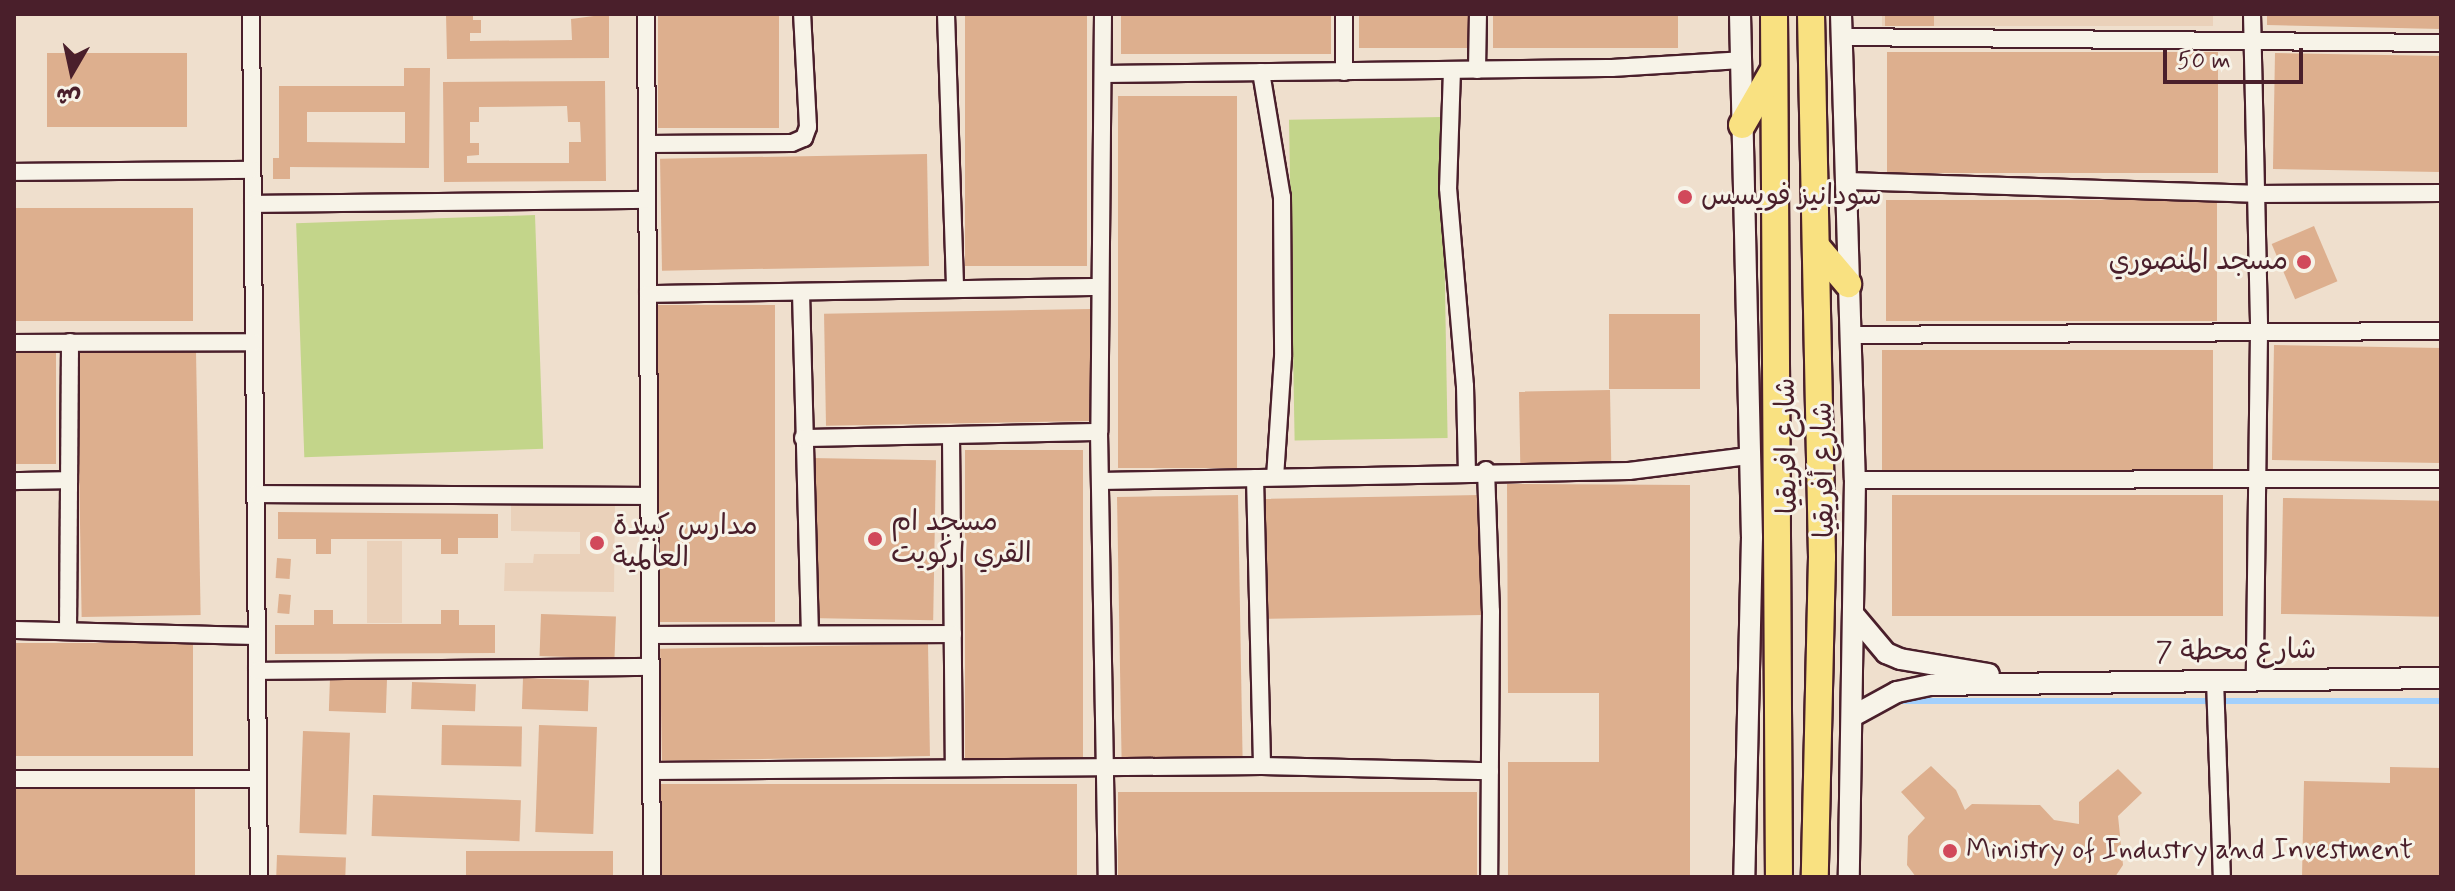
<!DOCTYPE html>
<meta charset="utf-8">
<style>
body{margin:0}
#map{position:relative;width:2455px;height:891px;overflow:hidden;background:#efdfcd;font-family:Mynerve,"Playpen Sans Arabic",sans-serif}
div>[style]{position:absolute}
.built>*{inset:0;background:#ead1ba;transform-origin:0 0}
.green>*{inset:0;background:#c3d58a;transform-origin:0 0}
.stream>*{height:6px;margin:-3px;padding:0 3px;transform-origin:3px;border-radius:3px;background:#a2d0fd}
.building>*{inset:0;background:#ddaf8e;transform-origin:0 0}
.roads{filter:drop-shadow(2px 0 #4a1f2b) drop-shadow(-2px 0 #4a1f2b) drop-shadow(0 2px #4a1f2b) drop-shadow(0 -2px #4a1f2b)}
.minor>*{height:16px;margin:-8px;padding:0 8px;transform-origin:8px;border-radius:8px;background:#f7f3e8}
.tertiary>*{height:20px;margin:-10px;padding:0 10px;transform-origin:10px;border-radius:10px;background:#f7f3e8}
.trunk>*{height:26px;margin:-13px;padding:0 13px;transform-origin:13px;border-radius:13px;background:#f9e181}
.dots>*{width:22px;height:22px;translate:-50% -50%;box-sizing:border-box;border:4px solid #f7f3e8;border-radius:50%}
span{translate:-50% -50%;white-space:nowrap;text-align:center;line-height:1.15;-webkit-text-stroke:6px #f7f3e8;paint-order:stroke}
.poi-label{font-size:28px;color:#4a1f2b}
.left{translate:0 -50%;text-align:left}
.right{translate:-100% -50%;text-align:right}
.street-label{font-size:28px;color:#4a1f2b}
.frame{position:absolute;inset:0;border:16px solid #4a1f2b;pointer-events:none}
.north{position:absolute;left:32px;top:32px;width:80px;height:80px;-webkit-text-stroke:6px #f7f3e8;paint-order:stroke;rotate:189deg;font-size:22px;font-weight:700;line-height:32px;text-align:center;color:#4a1f2b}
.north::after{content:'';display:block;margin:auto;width:28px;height:36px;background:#4a1f2b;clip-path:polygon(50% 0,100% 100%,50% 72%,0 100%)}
.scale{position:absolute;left:2163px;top:48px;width:140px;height:36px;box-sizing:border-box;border:4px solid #4a1f2b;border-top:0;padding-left:10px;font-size:24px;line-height:28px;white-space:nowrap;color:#4a1f2b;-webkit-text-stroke:6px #f7f3e8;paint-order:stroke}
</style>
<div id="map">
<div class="built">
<div style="left:1882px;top:14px;width:331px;height:12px"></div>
<div style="clip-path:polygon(511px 503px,615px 504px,614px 592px,504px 591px,505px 563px,533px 563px,534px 554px,580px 554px,580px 532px,511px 531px)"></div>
<div style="left:367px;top:541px;width:35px;height:82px"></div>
</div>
<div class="green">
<div style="left:1442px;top:117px;width:321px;height:153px;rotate:89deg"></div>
<div style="left:535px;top:215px;width:234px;height:239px;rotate:88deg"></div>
</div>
<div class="stream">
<div style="left:1897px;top:701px;width:544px"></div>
</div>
<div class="building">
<div style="clip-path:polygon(446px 14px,473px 14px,473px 20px,481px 20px,481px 33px,470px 33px,470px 41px,572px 40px,571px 19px,609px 14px,609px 58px,447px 59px)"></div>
<div style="left:658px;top:14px;width:121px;height:114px"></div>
<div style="left:965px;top:14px;width:122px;height:252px"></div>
<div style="left:1121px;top:14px;width:210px;height:40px"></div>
<div style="left:1359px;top:14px;width:114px;height:34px"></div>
<div style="left:1493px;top:14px;width:185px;height:34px"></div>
<div style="left:1885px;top:14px;width:49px;height:12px"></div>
<div style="clip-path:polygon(2267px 14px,2441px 14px,2441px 29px,2267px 25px)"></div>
<div style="left:1887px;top:52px;width:331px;height:121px"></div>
<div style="left:47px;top:53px;width:140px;height:74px"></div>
<div style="left:2275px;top:53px;width:166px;height:116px;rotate:1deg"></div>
<div style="clip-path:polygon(evenodd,404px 68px,430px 68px,429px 168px,290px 167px,290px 179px,273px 179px,273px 158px,279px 158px,279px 86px,404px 86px,404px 68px,307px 112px,405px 112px,405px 143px,307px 142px,307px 112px)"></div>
<div style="clip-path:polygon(evenodd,605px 81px,606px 181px,444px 182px,443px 82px,605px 81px,567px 106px,568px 122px,580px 122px,581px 142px,569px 142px,569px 163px,467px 163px,467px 156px,479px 155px,479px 143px,470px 143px,470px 122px,479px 122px,479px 107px,567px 106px)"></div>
<div style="left:1118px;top:96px;width:119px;height:372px"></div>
<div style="left:927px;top:154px;width:112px;height:267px;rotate:89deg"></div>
<div style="left:1886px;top:200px;width:331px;height:121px"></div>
<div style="left:14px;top:208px;width:179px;height:113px"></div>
<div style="left:2314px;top:226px;width:60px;height:46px;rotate:67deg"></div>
<div style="left:775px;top:305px;width:317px;height:120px;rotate:90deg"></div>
<div style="left:1091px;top:309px;width:112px;height:267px;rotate:89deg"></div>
<div style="left:1700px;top:314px;width:75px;height:91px;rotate:90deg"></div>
<div style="left:2274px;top:345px;width:167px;height:115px;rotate:1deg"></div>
<div style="left:1882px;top:350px;width:331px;height:120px"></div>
<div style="left:14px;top:351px;width:42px;height:113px"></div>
<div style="left:196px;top:351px;width:264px;height:119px;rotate:89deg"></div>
<div style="left:1610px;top:390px;width:75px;height:91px;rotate:89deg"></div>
<div style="left:965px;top:450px;width:118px;height:311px"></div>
<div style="left:811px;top:458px;width:125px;height:160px;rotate:1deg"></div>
<div style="clip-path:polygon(1507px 484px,1690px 485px,1690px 877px,1508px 877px,1508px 762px,1599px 762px,1599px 693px,1508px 693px)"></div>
<div style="left:1238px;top:495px;width:262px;height:121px;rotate:89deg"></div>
<div style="left:1480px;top:495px;width:120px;height:218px;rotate:89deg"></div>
<div style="left:1892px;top:495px;width:331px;height:121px"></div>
<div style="left:2283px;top:498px;width:158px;height:116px;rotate:1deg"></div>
<div style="clip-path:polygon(278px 512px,498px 514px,498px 538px,458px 538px,458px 554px,441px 554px,441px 539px,331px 539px,331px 554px,316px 554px,316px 539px,278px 539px)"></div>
<div style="left:277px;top:558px;width:14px;height:20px;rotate:4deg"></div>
<div style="left:279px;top:594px;width:12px;height:19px;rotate:5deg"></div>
<div style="clip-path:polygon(314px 610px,333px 610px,333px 624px,441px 624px,441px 610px,459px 610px,459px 625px,495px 625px,495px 653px,275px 654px,275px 625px,314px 625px)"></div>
<div style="left:541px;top:614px;width:75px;height:42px;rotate:2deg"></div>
<div style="left:14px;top:643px;width:179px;height:113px"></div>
<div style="left:928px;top:644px;width:112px;height:268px;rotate:89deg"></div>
<div style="left:330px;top:678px;width:57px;height:33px;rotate:2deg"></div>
<div style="left:523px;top:678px;width:66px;height:31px;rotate:2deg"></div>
<div style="left:412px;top:682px;width:64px;height:27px;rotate:2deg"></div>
<div style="left:442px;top:725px;width:80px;height:40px;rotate:1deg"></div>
<div style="left:539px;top:725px;width:58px;height:107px;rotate:2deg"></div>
<div style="left:303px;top:731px;width:47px;height:102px;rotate:2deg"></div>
<div style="clip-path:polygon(1931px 766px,1956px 790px,1965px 810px,1972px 804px,2040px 805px,2054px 820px,2079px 824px,2079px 802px,2118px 769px,2142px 793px,2118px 816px,2123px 865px,2115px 877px,1916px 877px,1907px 865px,1908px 836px,1925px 818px,1901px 792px)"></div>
<div style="clip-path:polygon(2390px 767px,2441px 768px,2441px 877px,2302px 877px,2304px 781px,2390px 783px)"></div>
<div style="left:659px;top:784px;width:418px;height:93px"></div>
<div style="left:14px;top:787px;width:181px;height:90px"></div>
<div style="left:1118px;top:792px;width:359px;height:85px"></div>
<div style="left:373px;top:795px;width:148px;height:41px;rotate:2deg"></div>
<div style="left:466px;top:851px;width:147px;height:26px"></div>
<div style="left:277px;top:855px;width:69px;height:22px;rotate:2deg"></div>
</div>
<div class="roads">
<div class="minor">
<div style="left:251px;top:14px;width:863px;rotate:89.47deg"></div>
<div style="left:646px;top:14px;width:863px;rotate:89.6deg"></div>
<div style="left:946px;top:14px;width:274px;rotate:88.1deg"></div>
<div style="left:1103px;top:14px;width:418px;rotate:90.5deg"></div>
<div style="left:1099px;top:432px;width:445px;rotate:89deg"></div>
<div style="left:1344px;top:14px;width:58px;rotate:90deg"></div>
<div style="left:2252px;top:14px;width:318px;rotate:88.7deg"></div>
<div style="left:2259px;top:332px;width:348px;rotate:90.7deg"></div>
<div style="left:1841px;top:37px;width:600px;rotate:0.57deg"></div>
<div style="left:1452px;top:70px;width:118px;rotate:91.9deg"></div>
<div style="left:1448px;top:188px;width:199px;rotate:85.1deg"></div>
<div style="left:1465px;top:386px;width:85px;rotate:88.7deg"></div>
<div style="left:1477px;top:70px;width:56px;rotate:-89deg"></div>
<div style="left:1261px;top:72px;width:127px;rotate:80.5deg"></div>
<div style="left:1282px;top:197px;width:160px;rotate:89.6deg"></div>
<div style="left:1283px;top:357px;width:120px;rotate:93.8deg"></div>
<div style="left:1103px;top:74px;width:509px;rotate:-0.68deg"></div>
<div style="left:1612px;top:68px;width:129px;rotate:-3.5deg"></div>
<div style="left:647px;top:144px;width:145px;rotate:-0.4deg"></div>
<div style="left:792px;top:143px;width:13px;rotate:-23deg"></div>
<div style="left:804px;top:138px;width:12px;rotate:-70deg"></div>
<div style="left:808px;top:127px;width:113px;rotate:-93deg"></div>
<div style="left:14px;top:172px;width:238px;rotate:-0.5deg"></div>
<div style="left:1847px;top:181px;width:407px;rotate:1.8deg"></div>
<div style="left:2254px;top:194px;width:187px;rotate:-0.3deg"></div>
<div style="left:253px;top:204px;width:394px;rotate:-0.6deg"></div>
<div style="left:801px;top:292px;width:340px;rotate:88.5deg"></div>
<div style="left:648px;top:294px;width:452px;rotate:-0.9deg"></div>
<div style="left:1849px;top:335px;width:592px;rotate:-0.39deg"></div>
<div style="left:14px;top:343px;width:240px;rotate:-0.2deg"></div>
<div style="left:951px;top:436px;width:332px;rotate:89.5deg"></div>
<div style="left:803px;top:438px;width:296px;rotate:-1.2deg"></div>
<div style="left:1486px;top:470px;width:141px;rotate:88deg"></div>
<div style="left:1491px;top:611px;width:266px;rotate:90.4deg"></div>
<div style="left:1255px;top:478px;width:288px;rotate:88.6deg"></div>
<div style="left:1855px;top:480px;width:586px;rotate:-0.1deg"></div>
<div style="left:14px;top:481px;width:55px;rotate:-1deg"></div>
<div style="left:1100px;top:481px;width:529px;rotate:-1.08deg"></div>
<div style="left:1629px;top:471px;width:120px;rotate:-7.2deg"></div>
<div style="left:256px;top:494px;width:393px;rotate:0.3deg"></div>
<div style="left:14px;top:630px;width:243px;rotate:1.4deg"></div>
<div style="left:68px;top:631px;width:289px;rotate:-89.6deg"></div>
<div style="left:650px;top:635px;width:303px;rotate:-0.2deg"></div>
<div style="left:257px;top:671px;width:394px;rotate:-0.6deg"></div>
<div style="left:2215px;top:680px;width:197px;rotate:88deg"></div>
<div style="left:651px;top:771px;width:611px;rotate:-0.47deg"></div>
<div style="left:1262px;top:766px;width:228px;rotate:1.3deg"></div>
<div style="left:14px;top:779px;width:244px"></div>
</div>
<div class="tertiary">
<div style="left:1740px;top:14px;width:523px;rotate:88.69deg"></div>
<div style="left:1752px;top:537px;width:340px;rotate:91.3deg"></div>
<div style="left:1841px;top:14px;width:466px;rotate:88.3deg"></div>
<div style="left:1855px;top:480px;width:397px;rotate:90.9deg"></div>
<div style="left:1854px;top:615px;width:50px;rotate:49.9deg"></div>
<div style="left:1886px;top:653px;width:15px;rotate:23deg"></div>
<div style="left:1900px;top:659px;width:90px;rotate:9.6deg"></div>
<div style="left:1853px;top:716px;width:50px;rotate:-28.6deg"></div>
<div style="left:1897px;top:692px;width:35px;rotate:-12deg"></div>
<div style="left:1931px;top:685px;width:510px;rotate:-0.79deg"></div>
</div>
<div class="trunk">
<div style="left:1774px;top:14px;width:863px;rotate:89.67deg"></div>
<div style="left:1811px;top:14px;width:543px;rotate:88.84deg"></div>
<div style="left:1822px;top:557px;width:320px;rotate:91.3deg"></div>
<div style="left:1742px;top:125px;width:60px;rotate:-60deg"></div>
<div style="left:1816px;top:246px;width:50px;rotate:49.9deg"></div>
</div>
</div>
<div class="dots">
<div style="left:1685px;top:197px;background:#d1495b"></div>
<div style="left:2304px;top:262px;background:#d1495b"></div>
<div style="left:875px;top:539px;background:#d1495b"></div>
<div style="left:597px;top:543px;background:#d1495b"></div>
<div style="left:1950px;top:851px;background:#d1495b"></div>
</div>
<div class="poi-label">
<span class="left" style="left:1701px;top:197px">سودانيز فويسس</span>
<span class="right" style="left:2288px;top:262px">مسجد المنصوري</span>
<span class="left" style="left:891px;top:539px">مسجد ام<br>القري اركويت</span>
<span class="left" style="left:613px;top:543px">مدارس كبيدة<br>العالمية</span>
<span class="left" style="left:1966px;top:851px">Ministry of Industry and Investment</span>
</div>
<div class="street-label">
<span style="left:1788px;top:446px;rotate:-91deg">شارع افريقيا</span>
<span style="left:1825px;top:470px;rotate:-91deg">شارع أفريقيا</span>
<span style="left:2236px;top:652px;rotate:-1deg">شارع محطة 7</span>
</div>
<div class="frame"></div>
<div class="north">ش</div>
<div class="scale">50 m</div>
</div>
